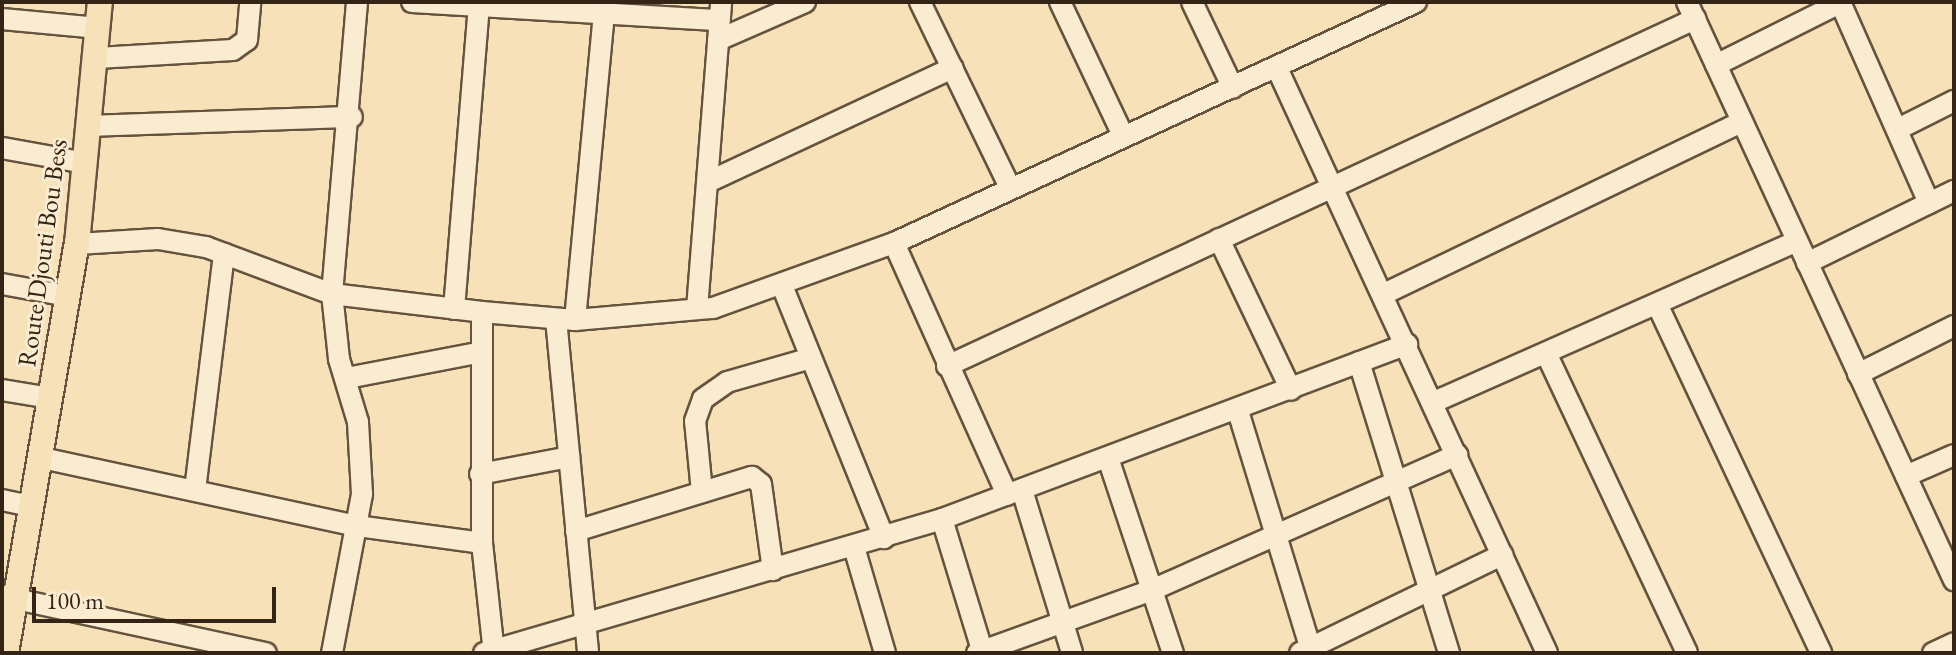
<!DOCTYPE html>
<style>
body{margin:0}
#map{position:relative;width:1956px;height:655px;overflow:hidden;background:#f7e1b8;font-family:"EB Garamond",serif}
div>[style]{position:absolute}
.roads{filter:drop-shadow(2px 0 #65533e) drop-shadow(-2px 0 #65533e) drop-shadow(0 2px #65533e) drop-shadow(0 -2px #65533e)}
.minor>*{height:20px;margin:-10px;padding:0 10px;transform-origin:10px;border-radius:10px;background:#faecd1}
.major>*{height:24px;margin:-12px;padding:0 12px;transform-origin:12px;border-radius:12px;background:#f7e1b8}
span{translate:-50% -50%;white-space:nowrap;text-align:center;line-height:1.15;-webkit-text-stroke:6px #faecd1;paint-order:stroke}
.street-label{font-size:26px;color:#342415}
.frame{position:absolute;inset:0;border:4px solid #342415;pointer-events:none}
.scale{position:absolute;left:32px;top:587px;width:244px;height:36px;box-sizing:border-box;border:4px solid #342415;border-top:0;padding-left:10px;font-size:24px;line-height:28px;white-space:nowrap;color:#342415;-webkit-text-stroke:6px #faecd1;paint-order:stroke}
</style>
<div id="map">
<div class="roads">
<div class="minor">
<div style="left:412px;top:2px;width:308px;rotate:3.4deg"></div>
<div style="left:920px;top:2px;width:206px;rotate:64.1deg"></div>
<div style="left:1060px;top:2px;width:147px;rotate:64.7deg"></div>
<div style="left:1192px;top:2px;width:95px;rotate:64.5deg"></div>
<div style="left:1687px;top:2px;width:637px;rotate:65.21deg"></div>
<div style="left:1840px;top:2px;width:220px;rotate:66.1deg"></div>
<div style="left:2px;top:19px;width:97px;rotate:5.3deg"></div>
<div style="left:718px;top:40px;width:95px;rotate:-23.6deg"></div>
<div style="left:97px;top:58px;width:136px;rotate:-3.4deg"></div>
<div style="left:233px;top:50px;width:17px;rotate:-36deg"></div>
<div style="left:247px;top:40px;width:38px;rotate:-85deg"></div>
<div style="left:1716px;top:65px;width:141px;rotate:-26.6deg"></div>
<div style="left:1277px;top:68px;width:644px;rotate:65.22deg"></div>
<div style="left:90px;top:126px;width:262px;rotate:-2deg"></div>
<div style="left:1898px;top:129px;width:63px;rotate:-26.6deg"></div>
<div style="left:2px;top:148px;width:84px;rotate:10.2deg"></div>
<div style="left:708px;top:182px;width:270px;rotate:-25deg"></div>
<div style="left:1219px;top:239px;width:167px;rotate:64.5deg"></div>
<div style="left:894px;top:243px;width:276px;rotate:65.8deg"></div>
<div style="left:77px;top:244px;width:81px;rotate:-3.5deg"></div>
<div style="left:158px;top:239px;width:49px;rotate:9.5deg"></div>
<div style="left:206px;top:247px;width:134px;rotate:20.5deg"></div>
<div style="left:332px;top:294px;width:151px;rotate:6.8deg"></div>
<div style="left:482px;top:312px;width:93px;rotate:4.9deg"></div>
<div style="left:575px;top:320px;width:139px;rotate:-5deg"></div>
<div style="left:713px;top:308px;width:192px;rotate:-19.8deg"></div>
<div style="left:894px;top:243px;width:575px;rotate:-24.78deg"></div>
<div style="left:1807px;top:263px;width:164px;rotate:-26.1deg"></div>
<div style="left:2px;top:284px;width:67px;rotate:10.3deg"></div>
<div style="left:783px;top:288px;width:270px;rotate:68deg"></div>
<div style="left:1384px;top:294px;width:397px;rotate:-25.7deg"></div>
<div style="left:1657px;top:304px;width:386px;rotate:64.8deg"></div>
<div style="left:454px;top:309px;width:303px;rotate:-85.3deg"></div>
<div style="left:697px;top:309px;width:308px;rotate:-85.5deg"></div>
<div style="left:482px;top:312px;width:231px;rotate:90deg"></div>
<div style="left:482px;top:543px;width:111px;rotate:83.8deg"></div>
<div style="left:556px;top:319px;width:336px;rotate:84.5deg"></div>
<div style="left:575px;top:320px;width:307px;rotate:-84.6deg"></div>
<div style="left:1546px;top:353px;width:331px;rotate:64.8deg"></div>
<div style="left:1359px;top:362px;width:305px;rotate:72.8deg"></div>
<div style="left:947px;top:366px;width:825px;rotate:-24.89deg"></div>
<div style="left:1858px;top:374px;width:107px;rotate:-26.6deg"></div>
<div style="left:347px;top:378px;width:137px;rotate:-10.9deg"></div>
<div style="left:2px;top:390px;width:49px;rotate:9.5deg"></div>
<div style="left:1434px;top:402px;width:397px;rotate:-23.9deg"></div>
<div style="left:1238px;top:411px;width:253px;rotate:73deg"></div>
<div style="left:42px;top:458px;width:322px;rotate:12.2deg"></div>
<div style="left:357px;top:526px;width:126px;rotate:7.7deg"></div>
<div style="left:1108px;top:458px;width:206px;rotate:71.6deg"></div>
<div style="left:480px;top:474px;width:91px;rotate:-10.8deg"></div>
<div style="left:1906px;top:476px;width:52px;rotate:-23.6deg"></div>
<div style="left:195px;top:490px;width:238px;rotate:-83deg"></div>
<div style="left:1022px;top:490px;width:170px;rotate:72.9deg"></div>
<div style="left:702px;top:492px;width:71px;rotate:-95.6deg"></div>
<div style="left:695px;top:421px;width:23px;rotate:-70deg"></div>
<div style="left:703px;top:399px;width:29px;rotate:-35deg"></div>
<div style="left:727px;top:382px;width:87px;rotate:-15.9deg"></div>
<div style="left:2px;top:500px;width:30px;rotate:12deg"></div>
<div style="left:942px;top:519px;width:140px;rotate:73deg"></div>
<div style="left:576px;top:531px;width:184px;rotate:-17.1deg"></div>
<div style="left:752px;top:477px;width:11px;rotate:38deg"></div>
<div style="left:761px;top:484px;width:87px;rotate:82.1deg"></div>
<div style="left:854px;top:547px;width:110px;rotate:73.7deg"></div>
<div style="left:2px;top:596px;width:270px;rotate:12.2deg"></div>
<div style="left:332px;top:653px;width:162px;rotate:-79.3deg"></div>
<div style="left:362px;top:494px;width:72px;rotate:-93.2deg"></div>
<div style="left:358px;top:422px;width:66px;rotate:-106.8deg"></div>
<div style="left:339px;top:359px;width:65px;rotate:-96.1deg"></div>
<div style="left:332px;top:294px;width:293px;rotate:-85.1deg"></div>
<div style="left:484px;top:653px;width:477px;rotate:-16.3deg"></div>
<div style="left:942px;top:519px;width:497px;rotate:-20.6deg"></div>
<div style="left:977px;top:653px;width:186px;rotate:-19.8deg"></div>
<div style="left:1152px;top:590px;width:334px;rotate:-23.9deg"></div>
<div style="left:1300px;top:653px;width:225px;rotate:-25.9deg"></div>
<div style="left:1933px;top:653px;width:23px;rotate:-25deg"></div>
</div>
<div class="major">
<div style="left:6px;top:653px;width:415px;rotate:-80.2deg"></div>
<div style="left:77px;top:244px;width:243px;rotate:-84.6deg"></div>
</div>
</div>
<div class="street-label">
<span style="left:43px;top:253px;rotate:-82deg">Route Djouti Bou Bess</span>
</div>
<div class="frame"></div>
<div class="scale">100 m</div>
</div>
